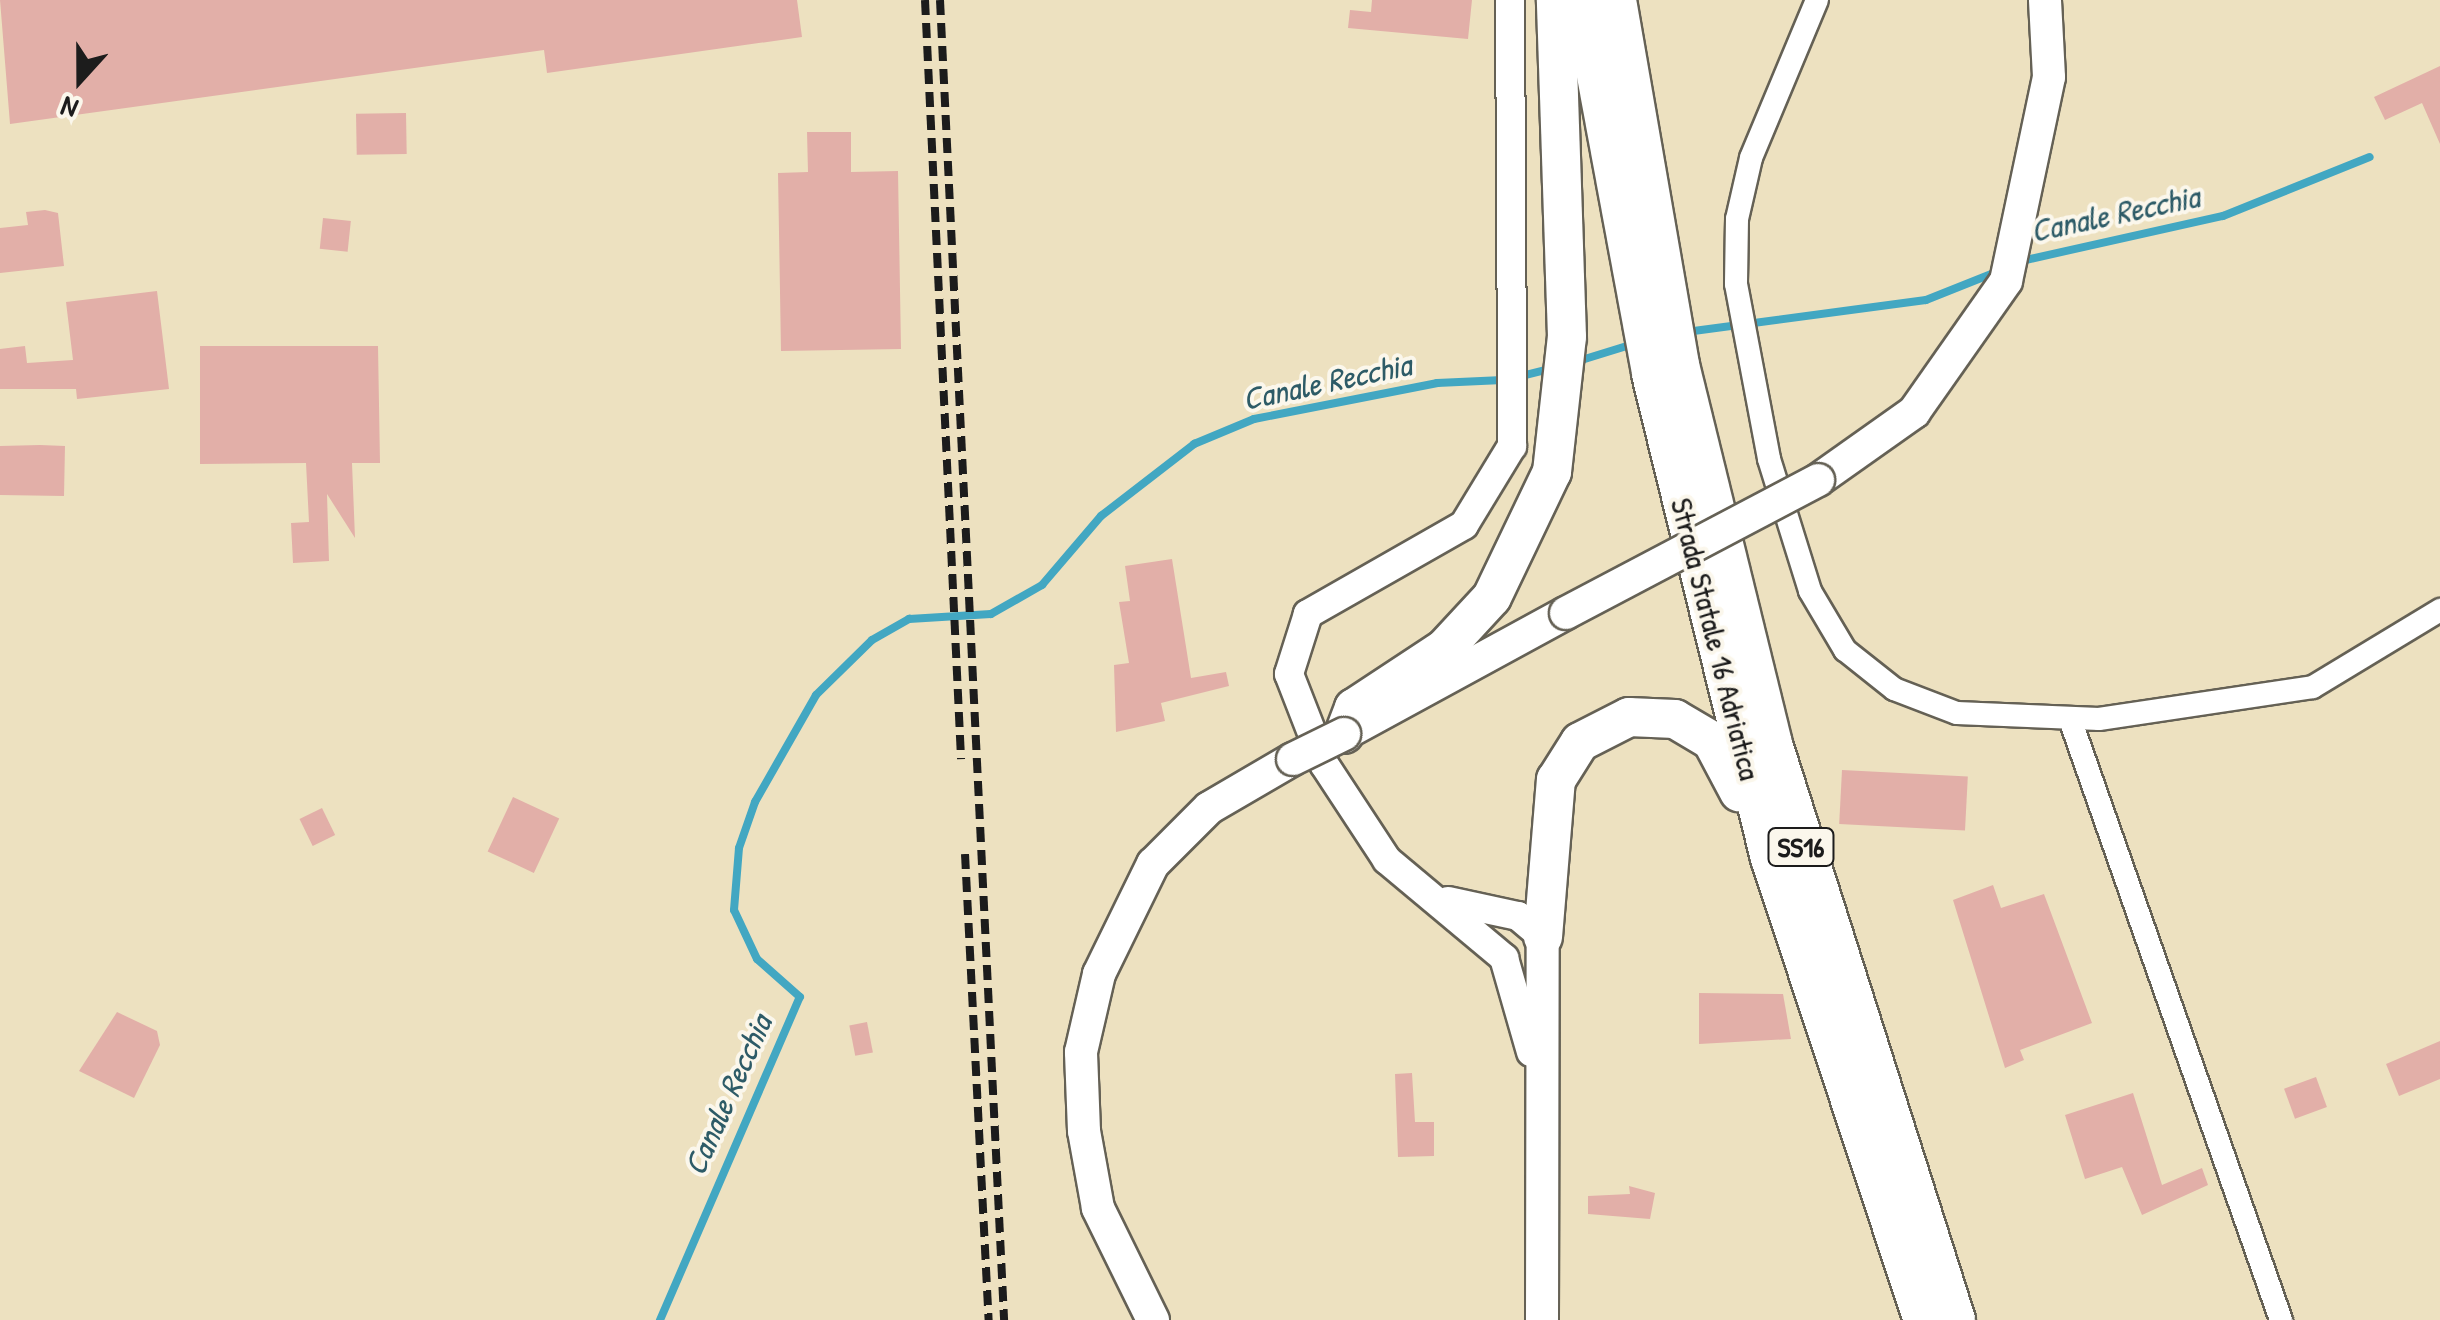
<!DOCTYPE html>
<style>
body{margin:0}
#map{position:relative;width:2440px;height:1320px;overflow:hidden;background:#ede1c0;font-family:"Patrick Hand",sans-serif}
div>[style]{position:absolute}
.stream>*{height:8px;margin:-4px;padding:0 4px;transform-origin:4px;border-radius:4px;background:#42a7c2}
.building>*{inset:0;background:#e2afa8;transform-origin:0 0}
.roads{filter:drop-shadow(2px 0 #656155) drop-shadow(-2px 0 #656155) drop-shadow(0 2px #656155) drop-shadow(0 -2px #656155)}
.minor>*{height:22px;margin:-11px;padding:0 11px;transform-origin:11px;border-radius:11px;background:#fff}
.tertiary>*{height:28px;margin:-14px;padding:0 14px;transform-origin:14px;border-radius:14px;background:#fff}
.secondary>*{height:32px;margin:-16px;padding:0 16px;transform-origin:16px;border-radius:16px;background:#fff}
.trunk>*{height:38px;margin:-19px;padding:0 19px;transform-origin:19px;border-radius:19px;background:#fff}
.rail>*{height:8px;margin-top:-4px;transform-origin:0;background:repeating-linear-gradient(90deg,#1c1c1c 0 15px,transparent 0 23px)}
.bridges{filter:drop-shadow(2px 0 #656155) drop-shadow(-2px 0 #656155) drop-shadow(0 2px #656155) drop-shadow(0 -2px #656155)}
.secondary-bridge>*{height:32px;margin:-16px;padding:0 16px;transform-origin:16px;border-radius:16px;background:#fff}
span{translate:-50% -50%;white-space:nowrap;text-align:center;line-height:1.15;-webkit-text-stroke:8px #fbf7ec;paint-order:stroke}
.shield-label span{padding:2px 8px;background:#fbf7ec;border:2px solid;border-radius:8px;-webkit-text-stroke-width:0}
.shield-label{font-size:28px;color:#1c1c1c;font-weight:700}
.street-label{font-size:30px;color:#1c1c1c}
.water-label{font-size:32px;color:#2d5b67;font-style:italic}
.north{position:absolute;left:30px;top:30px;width:100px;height:100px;-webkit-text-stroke:8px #fbf7ec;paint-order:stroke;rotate:201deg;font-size:28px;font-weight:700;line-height:40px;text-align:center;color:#1c1c1c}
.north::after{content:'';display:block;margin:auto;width:35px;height:45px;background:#1c1c1c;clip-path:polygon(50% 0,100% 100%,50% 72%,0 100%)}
</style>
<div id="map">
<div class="stream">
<div style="left:2021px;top:261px;width:207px;rotate:-12.6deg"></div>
<div style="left:2223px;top:216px;width:158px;rotate:-21.9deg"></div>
<div style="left:1686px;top:332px;width:242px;rotate:-7.6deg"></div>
<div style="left:1926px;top:300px;width:79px;rotate:-21.7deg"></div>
<div style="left:1575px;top:362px;width:61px;rotate:-17.2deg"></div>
<div style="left:1517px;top:377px;width:36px;rotate:-14deg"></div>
<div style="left:660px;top:1320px;width:352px;rotate:-66.6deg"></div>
<div style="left:800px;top:997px;width:57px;rotate:-138.5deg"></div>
<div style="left:757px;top:959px;width:54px;rotate:-115.1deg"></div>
<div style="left:734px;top:910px;width:62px;rotate:-85.4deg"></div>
<div style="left:739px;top:848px;width:49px;rotate:-70.8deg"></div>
<div style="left:755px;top:802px;width:123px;rotate:-60.3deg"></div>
<div style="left:816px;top:695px;width:78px;rotate:-44.5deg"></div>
<div style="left:872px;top:640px;width:43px;rotate:-29.6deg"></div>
<div style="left:909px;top:619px;width:82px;rotate:-3.5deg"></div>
<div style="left:991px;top:614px;width:59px;rotate:-29.6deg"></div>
<div style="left:1042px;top:585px;width:91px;rotate:-49.5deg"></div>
<div style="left:1101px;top:516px;width:118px;rotate:-37.7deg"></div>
<div style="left:1194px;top:444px;width:65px;rotate:-22.6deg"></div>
<div style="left:1254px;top:419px;width:187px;rotate:-11.1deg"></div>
<div style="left:1437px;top:383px;width:66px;rotate:-2.6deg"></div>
</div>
<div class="building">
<div style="clip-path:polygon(0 0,797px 0,802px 37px,547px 73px,544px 50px,10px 124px)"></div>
<div style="clip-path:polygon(1372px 0,1472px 0,1468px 39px,1348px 28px,1350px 10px,1371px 12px)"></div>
<div style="clip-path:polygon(2440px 66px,2440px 144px,2422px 103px,2385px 120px,2374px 97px)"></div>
<div style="left:406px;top:113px;width:41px;height:50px;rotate:89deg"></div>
<div style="clip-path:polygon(807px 132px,851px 132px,851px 172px,898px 171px,901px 349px,781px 351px,778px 173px,808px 172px)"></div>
<div style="clip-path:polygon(45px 210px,58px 213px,64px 266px,0 273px,0 228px,28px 225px,26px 212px)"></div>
<div style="left:323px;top:218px;width:28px;height:31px;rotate:6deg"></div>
<div style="clip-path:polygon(157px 291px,169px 389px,77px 399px,76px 389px,0 389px,0 349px,25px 346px,27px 363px,73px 360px,66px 302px)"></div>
<div style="clip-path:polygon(200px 346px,378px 346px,380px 463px,352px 463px,355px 538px,327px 494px,329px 561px,293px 563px,291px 523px,309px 522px,306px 463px,200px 464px)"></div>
<div style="clip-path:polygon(40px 445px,65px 446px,64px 496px,0 495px,0 446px)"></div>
<div style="clip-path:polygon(1172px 559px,1191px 678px,1226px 672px,1229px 686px,1161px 703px,1165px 721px,1116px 732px,1114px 665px,1129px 663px,1119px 602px,1130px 601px,1125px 566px)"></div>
<div style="left:1842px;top:770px;width:126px;height:54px;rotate:3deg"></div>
<div style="left:513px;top:797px;width:51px;height:60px;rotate:25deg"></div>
<div style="left:322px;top:808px;width:30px;height:25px;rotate:64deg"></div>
<div style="clip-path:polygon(1993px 885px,2001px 908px,2044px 894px,2092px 1023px,2020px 1050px,2024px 1060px,2005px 1068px,1953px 900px)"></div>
<div style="clip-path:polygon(1699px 993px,1783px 994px,1791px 1039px,1699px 1044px)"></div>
<div style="clip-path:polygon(117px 1012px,157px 1031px,160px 1045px,134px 1098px,79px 1071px)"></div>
<div style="left:867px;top:1022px;width:31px;height:18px;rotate:79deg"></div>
<div style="clip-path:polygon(2440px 1041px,2440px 1079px,2399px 1096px,2386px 1064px)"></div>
<div style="clip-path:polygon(1412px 1073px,1415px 1122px,1434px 1122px,1434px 1156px,1398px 1157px,1395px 1074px)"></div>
<div style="left:2316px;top:1077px;width:32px;height:34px;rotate:70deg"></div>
<div style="clip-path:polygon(2133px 1093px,2162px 1185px,2202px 1168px,2208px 1185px,2142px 1215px,2122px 1167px,2085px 1179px,2065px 1115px)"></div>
<div style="clip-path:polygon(1629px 1186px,1655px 1193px,1650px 1219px,1588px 1214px,1588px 1196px,1630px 1194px)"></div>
</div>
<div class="roads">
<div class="minor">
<div style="left:1817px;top:0;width:171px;rotate:112.7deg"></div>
<div style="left:1751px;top:158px;width:63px;rotate:102.9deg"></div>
<div style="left:1737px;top:219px;width:65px;rotate:90.9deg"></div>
<div style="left:1736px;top:284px;width:178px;rotate:79.3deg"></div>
<div style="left:1769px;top:459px;width:138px;rotate:72.7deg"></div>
<div style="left:1810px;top:591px;width:69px;rotate:59.3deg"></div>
<div style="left:1845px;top:650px;width:63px;rotate:38.5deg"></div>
<div style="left:1894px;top:689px;width:67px;rotate:20.9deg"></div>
<div style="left:1957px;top:713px;width:142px;rotate:2.4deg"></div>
<div style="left:2099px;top:719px;width:216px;rotate:-8.5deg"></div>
<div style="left:2313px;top:687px;width:149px;rotate:-31.2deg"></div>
<div style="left:2070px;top:719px;width:637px;rotate:70.65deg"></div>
</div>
<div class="tertiary">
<div style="left:1510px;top:0;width:446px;rotate:89.7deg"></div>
<div style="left:1512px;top:446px;width:92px;rotate:121.3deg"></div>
<div style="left:1464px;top:525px;width:180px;rotate:150.3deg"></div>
<div style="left:1308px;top:614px;width:63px;rotate:107.6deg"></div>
<div style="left:1289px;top:674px;width:97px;rotate:68.7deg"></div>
<div style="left:1324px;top:764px;width:115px;rotate:56.7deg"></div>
<div style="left:1387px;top:860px;width:153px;rotate:39.9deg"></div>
<div style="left:1504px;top:958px;width:98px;rotate:74deg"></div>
<div style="left:1448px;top:901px;width:72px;rotate:12.1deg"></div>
<div style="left:1518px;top:916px;width:33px;rotate:40deg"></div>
</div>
<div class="secondary">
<div style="left:1818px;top:480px;width:118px;rotate:-35.3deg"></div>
<div style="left:1914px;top:412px;width:160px;rotate:-54.9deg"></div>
<div style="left:2006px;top:281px;width:208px;rotate:-78.1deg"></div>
<div style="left:2049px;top:77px;width:77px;rotate:-93deg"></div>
<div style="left:1344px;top:734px;width:253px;rotate:-28.6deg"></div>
<div style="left:1153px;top:1320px;width:125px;rotate:-116.2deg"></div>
<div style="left:1098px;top:1208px;width:78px;rotate:-100.3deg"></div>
<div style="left:1084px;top:1131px;width:79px;rotate:-92.2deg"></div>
<div style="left:1081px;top:1052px;width:80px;rotate:-77deg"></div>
<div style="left:1099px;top:974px;width:123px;rotate:-63.9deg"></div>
<div style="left:1153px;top:864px;width:79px;rotate:-45deg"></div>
<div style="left:1209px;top:808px;width:97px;rotate:-30.3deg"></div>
<div style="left:1542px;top:1320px;width:383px;rotate:-89.9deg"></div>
</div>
<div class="trunk">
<div style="left:1582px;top:0;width:380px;rotate:79.5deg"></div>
<div style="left:1651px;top:374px;width:498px;rotate:76.2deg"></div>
<div style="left:1770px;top:858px;width:487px;rotate:71.7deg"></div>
<div style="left:1617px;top:0;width:370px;rotate:80.2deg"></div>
<div style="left:1680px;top:365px;width:390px;rotate:76.2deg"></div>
<div style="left:1773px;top:744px;width:604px;rotate:72.37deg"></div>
<div style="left:1344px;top:734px;width:28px;rotate:-69deg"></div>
<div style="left:1354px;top:708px;width:109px;rotate:-33.4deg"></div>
<div style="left:1445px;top:648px;width:69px;rotate:-47.3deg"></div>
<div style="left:1492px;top:597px;width:139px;rotate:-64.4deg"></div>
<div style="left:1552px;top:472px;width:136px;rotate:-83.7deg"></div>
<div style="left:1567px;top:337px;width:337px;rotate:-91.9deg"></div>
<div style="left:1543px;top:937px;width:158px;rotate:-85.3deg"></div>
<div style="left:1556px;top:780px;width:45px;rotate:-57.7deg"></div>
<div style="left:1580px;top:742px;width:55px;rotate:-27deg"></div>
<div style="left:1629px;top:717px;width:46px;rotate:2.5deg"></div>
<div style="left:1675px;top:719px;width:43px;rotate:30.7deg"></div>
<div style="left:1712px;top:741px;width:58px;rotate:62.1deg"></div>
</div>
</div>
<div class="rail">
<div style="left:925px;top:0;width:760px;rotate:87.28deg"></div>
<div style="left:940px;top:0;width:1322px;rotate:87.22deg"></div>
<div style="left:965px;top:854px;width:467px;rotate:87.1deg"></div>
</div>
<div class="bridges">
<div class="secondary-bridge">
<div style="left:1566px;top:613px;width:285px;rotate:-27.8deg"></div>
<div style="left:1293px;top:759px;width:57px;rotate:-26.1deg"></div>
</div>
</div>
<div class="shield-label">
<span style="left:1801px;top:847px">SS16</span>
</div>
<div class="street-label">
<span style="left:1716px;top:639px;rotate:76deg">Strada Statale 16 Adriatica</span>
</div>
<div class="water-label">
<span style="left:2115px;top:214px;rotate:-12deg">Canale Recchia</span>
<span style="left:1327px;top:382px;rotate:-12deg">Canale Recchia</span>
<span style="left:728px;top:1095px;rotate:-66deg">Canale Recchia</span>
</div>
<div class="north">N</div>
</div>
